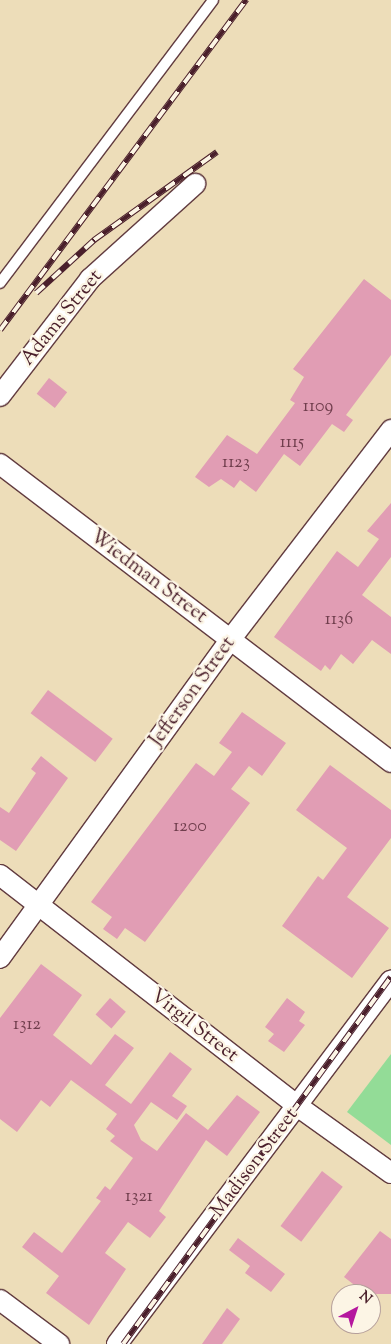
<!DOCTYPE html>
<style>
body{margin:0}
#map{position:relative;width:391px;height:1344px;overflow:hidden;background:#edddb9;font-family:"Sorts Mill Goudy",serif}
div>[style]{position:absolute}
.green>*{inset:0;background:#93dc97}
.building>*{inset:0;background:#e19db4;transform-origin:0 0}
.roads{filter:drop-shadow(1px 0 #623c40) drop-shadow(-1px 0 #623c40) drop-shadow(0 1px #623c40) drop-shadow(0 -1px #623c40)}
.lane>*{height:10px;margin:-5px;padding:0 5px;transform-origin:5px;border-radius:5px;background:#fff}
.street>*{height:20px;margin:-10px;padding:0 10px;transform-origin:10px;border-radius:10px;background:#fff}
.rail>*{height:5.5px;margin-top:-2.75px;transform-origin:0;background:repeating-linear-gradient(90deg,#fcf5e5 0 11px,#4a1f2b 0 22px);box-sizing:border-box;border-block:1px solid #4a1f2b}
span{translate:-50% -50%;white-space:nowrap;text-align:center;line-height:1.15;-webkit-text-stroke:4.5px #fcf5e5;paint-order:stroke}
.number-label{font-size:18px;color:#703e4d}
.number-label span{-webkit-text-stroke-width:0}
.street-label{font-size:20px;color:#4a1f2b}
.north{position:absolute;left:331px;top:1284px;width:50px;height:50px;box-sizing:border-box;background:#fcf5e5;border:1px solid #b59f9b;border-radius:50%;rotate:40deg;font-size:14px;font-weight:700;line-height:20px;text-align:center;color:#4a1f2b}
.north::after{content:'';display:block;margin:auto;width:18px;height:22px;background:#b5179e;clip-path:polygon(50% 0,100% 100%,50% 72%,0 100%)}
</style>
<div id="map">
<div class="green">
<div style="clip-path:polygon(391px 1054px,391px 1145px,347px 1112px)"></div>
</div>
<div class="building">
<div style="clip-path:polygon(364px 279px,391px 300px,391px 355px,346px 415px,353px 420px,344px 432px,332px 424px,300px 466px,284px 454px,256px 492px,240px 480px,234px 488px,221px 479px,209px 487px,195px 477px,227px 435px,257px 454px,295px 403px,290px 400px,304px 377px,293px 369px)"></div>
<div style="left:49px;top:378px;width:23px;height:20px;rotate:38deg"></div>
<div style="clip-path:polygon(391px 503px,391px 557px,362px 595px,391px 617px,391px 654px,372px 640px,353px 664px,341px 654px,330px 670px,325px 665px,321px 671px,274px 637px,337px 551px,358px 567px,379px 539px,367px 531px)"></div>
<div style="left:48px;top:690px;width:81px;height:29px;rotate:37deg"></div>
<div style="clip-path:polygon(242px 712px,286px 743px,262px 776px,249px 766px,231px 789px,250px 803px,145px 942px,125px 928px,117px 939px,103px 929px,112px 917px,91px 902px,196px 763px,214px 776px,232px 752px,219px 743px)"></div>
<div style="clip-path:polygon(41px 756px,68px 778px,16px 851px,0 840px,0 807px,9px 813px,36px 773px,31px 769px)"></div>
<div style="clip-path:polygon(330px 765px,391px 810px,391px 838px,347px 897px,389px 928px,352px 978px,282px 926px,318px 876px,323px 880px,347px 848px,296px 810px)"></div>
<div style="clip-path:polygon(41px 964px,82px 995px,53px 1035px,91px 1065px,115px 1034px,134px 1048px,105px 1085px,131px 1104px,170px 1052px,192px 1069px,172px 1096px,187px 1106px,177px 1120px,151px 1102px,134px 1125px,141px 1140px,157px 1151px,186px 1113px,208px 1130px,237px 1095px,260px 1112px,227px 1156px,206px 1140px,159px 1211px,166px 1217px,150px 1238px,128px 1222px,105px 1253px,126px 1269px,89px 1325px,46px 1293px,59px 1276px,22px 1247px,34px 1232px,62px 1253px,101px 1201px,96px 1198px,105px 1186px,110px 1190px,133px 1158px,110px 1141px,115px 1136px,106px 1129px,117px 1114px,71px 1080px,50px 1107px,41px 1100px,17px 1132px,0 1119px,0 1018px)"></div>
<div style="left:110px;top:998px;width:21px;height:22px;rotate:41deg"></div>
<div style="clip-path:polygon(287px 998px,305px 1012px,299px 1021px,305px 1025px,284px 1052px,268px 1041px,274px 1034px,265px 1027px)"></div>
<div style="left:322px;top:1171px;width:26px;height:69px;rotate:37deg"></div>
<div style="clip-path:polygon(380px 1231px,391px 1239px,391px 1294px,366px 1294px,344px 1277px)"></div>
<div style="clip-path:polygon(238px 1238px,285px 1274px,271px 1292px,245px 1273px,250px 1266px,229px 1250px)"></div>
<div style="clip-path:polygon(227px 1308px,240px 1319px,222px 1344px,202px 1344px)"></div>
</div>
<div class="roads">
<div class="lane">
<div style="left:0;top:283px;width:354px;rotate:-53deg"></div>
</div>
<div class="street">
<div style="left:0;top:396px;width:148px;rotate:-52.4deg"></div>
<div style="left:90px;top:279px;width:142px;rotate:-42.1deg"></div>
<div style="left:0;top:464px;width:492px;rotate:37.3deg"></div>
<div style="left:0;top:875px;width:375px;rotate:37.8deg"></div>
<div style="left:296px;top:1105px;width:117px;rotate:35.6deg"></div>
<div style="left:0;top:958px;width:392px;rotate:-54.1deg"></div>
<div style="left:230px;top:640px;width:265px;rotate:-52.5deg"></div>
<div style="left:0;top:1300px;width:74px;rotate:36.7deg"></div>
<div style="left:117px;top:1344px;width:455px;rotate:-53deg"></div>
</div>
</div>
<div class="rail">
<div style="left:36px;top:293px;width:79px;rotate:-42.4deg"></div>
<div style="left:94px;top:240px;width:151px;rotate:-35.6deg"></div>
<div style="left:0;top:330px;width:412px;rotate:-53.3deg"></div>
<div style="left:123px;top:1344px;width:454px;rotate:-53.9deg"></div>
</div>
<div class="number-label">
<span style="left:318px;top:407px">1109</span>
<span style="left:292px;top:443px">1115</span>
<span style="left:236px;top:463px">1123</span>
<span style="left:339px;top:620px">1136</span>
<span style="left:190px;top:827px">1200</span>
<span style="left:27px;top:1025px">1312</span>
<span style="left:139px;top:1197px">1321</span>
</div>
<div class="street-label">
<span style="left:62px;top:318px;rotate:-51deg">Adams Street</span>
<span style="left:148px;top:577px;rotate:37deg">Wiedman Street</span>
<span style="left:193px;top:692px;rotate:-54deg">Jefferson Street</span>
<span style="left:194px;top:1026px;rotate:38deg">Virgil Street</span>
<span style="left:255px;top:1163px;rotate:-53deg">Madison Street</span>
</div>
<div class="north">N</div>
</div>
